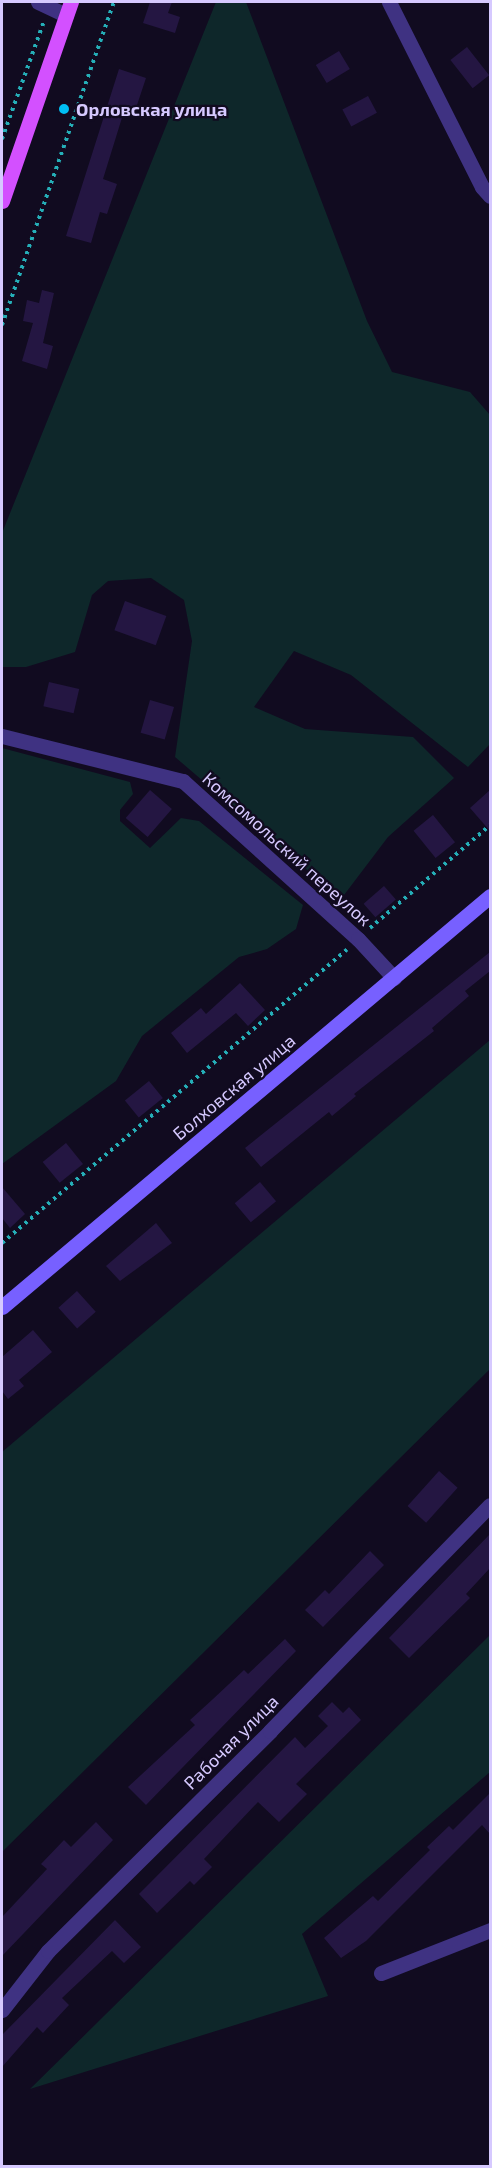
<!DOCTYPE html>
<meta charset="utf-8">
<style>
body{margin:0}
#map{position:relative;width:492px;height:2168px;overflow:hidden;background:#110b20;font-family:"Exo 2",sans-serif}
div>[style]{position:absolute}
.green>*{inset:0;background:#0e272a}
.building>*{inset:0;background:#241642;transform-origin:0 0}
.path>*{height:4px;margin-top:-2px;transform-origin:0;background:repeating-linear-gradient(90deg,#25afb8 0 3px,transparent 0 7.5px)}
.street>*{height:15px;margin:-7.5px;padding:0 7.5px;transform-origin:7.5px;border-radius:7.5px;background:#3f3282}
.secondary>*{height:15px;margin:-7.5px;padding:0 7.5px;transform-origin:7.5px;border-radius:7.5px;background:#7760ff}
.primary>*{height:15px;margin:-7.5px;padding:0 7.5px;transform-origin:7.5px;border-radius:7.5px;background:#d350ff}
.dots>*{width:16px;height:16px;translate:-50% -50%;box-sizing:border-box;border:3px solid #110b20;border-radius:50%}
span{translate:-50% -50%;white-space:nowrap;text-align:center;line-height:1.15;-webkit-text-stroke:4.5px #110b20;paint-order:stroke}
.poi-label{font-size:18px;color:#d6c9ff;font-weight:700}
.left{translate:0 -50%;text-align:left}
.street-label{font-size:18px;color:#d6c9ff}
.frame{position:absolute;inset:0;border:3px solid #d6c9ff;pointer-events:none}
</style>
<div id="map">
<div class="green">
<div style="clip-path:polygon(216px 2px,246px 2px,367px 321px,392px 372px,470px 392px,490px 415px,490px 744px,468px 767px,351px 675px,294px 651px,254px 707px,305px 729px,413px 737px,454px 778px,388px 837px,341px 899px,175px 757px,192px 641px,184px 600px,151px 578px,108px 581px,92px 595px,75px 652px,26px 667px,2px 667px,2px 533px)"></div>
<div style="clip-path:polygon(2px 748px,130px 782px,133px 794px,120px 810px,120px 821px,150px 848px,181px 818px,199px 821px,303px 905px,296px 929px,267px 949px,239px 957px,142px 1036px,116px 1081px,2px 1164px)"></div>
<div style="clip-path:polygon(490px 1040px,490px 1369px,2px 1852px,2px 1452px)"></div>
<div style="clip-path:polygon(490px 1635px,490px 1772px,302px 1934px,328px 1996px,30px 2089px)"></div>
</div>
<div class="building">
<div style="clip-path:polygon(150px 2px,172px 2px,168px 13px,180px 17px,175px 33px,143px 23px)"></div>
<div style="left:467px;top:47px;width:36px;height:21px;rotate:52deg"></div>
<div style="left:339px;top:51px;width:21px;height:27px;rotate:59deg"></div>
<div style="clip-path:polygon(119px 69px,146px 78px,135px 111px,125px 108px,103px 179px,117px 184px,107px 214px,100px 212px,91px 243px,66px 236px)"></div>
<div style="left:368px;top:96px;width:19px;height:29px;rotate:62deg"></div>
<div style="clip-path:polygon(42px 290px,54px 293px,43px 343px,53px 346px,47px 369px,22px 361px,33px 323px,23px 321px,27px 300px,39px 303px)"></div>
<div style="left:125px;top:601px;width:44px;height:31px;rotate:20deg"></div>
<div style="left:49px;top:682px;width:31px;height:25px;rotate:13deg"></div>
<div style="left:150px;top:700px;width:25px;height:34px;rotate:16deg"></div>
<div style="left:150px;top:790px;width:29px;height:37px;rotate:41deg"></div>
<div style="clip-path:polygon(490px 790px,490px 831px,470px 808px)"></div>
<div style="left:433px;top:815px;width:35px;height:25px;rotate:51deg"></div>
<div style="left:384px;top:886px;width:18px;height:27px;rotate:49deg"></div>
<div style="clip-path:polygon(490px 952px,490px 971px,465px 991px,469px 996px,432px 1028px,434px 1031px,354px 1094px,356px 1096px,332px 1116px,329px 1112px,261px 1167px,245px 1148px)"></div>
<div style="clip-path:polygon(240px 983px,265px 1010px,248px 1026px,236px 1013px,187px 1053px,171px 1033px,201px 1008px,206px 1014px)"></div>
<div style="left:149px;top:1081px;width:22px;height:31px;rotate:51deg"></div>
<div style="left:66px;top:1143px;width:27px;height:30px;rotate:51deg"></div>
<div style="left:260px;top:1182px;width:25px;height:33px;rotate:50deg"></div>
<div style="clip-path:polygon(2px 1187px,25px 1214px,10px 1228px,2px 1218px)"></div>
<div style="clip-path:polygon(156px 1223px,172px 1243px,120px 1281px,106px 1266px)"></div>
<div style="left:77px;top:1291px;width:28px;height:25px;rotate:48deg"></div>
<div style="clip-path:polygon(33px 1330px,52px 1352px,19px 1380px,24px 1386px,8px 1399px,2px 1391px,2px 1357px)"></div>
<div style="left:439px;top:1471px;width:25px;height:47px;rotate:42deg"></div>
<div style="clip-path:polygon(490px 1534px,490px 1568px,466px 1594px,470px 1598px,409px 1658px,389px 1638px)"></div>
<div style="clip-path:polygon(370px 1551px,384px 1565px,323px 1627px,305px 1610px,325px 1590px,329px 1594px)"></div>
<div style="clip-path:polygon(285px 1639px,296px 1651px,146px 1805px,128px 1787px,195px 1725px,190px 1720px,213px 1699px,244px 1670px,248px 1674px)"></div>
<div style="clip-path:polygon(332px 1702px,343px 1713px,349px 1707px,361px 1720px,296px 1784px,307px 1794px,279px 1822px,258px 1802px,204px 1859px,212px 1867px,194px 1885px,190px 1881px,157px 1913px,139px 1894px,295px 1737px,305px 1748px,328px 1726px,318px 1716px)"></div>
<div style="clip-path:polygon(490px 1793px,490px 1834px,482px 1825px,366px 1941px,341px 1958px,324px 1938px,373px 1896px,378px 1901px,430px 1850px,427px 1847px,449px 1826px,453px 1830px)"></div>
<div style="clip-path:polygon(96px 1822px,113px 1840px,2px 1956px,2px 1917px,47px 1869px,41px 1864px,64px 1840px,71px 1847px)"></div>
<div style="clip-path:polygon(115px 1920px,141px 1947px,124px 1963px,112px 1951px,62px 1998px,69px 2005px,43px 2033px,37px 2027px,2px 2067px,2px 2035px)"></div>
</div>
<div class="path">
<div style="left:2px;top:139px;width:125px;rotate:-70.4deg"></div>
<div style="left:2px;top:325px;width:342px;rotate:-70.9deg"></div>
<div style="left:370px;top:928px;width:158px;rotate:-40.6deg"></div>
<div style="left:2px;top:1243px;width:453px;rotate:-40.4deg"></div>
</div>
<div class="street">
<div style="left:38px;top:2px;width:31px;rotate:25deg"></div>
<div style="left:389px;top:2px;width:207px;rotate:63.3deg"></div>
<div style="left:482px;top:187px;width:12px;rotate:48deg"></div>
<div style="left:2px;top:736px;width:187px;rotate:14deg"></div>
<div style="left:183px;top:781px;width:236px;rotate:42.1deg"></div>
<div style="left:358px;top:939px;width:53px;rotate:47.3deg"></div>
<div style="left:381px;top:1973px;width:117px;rotate:-21.5deg"></div>
<div style="left:2px;top:2010px;width:75px;rotate:-52.1deg"></div>
<div style="left:48px;top:1951px;width:313px;rotate:-44.7deg"></div>
<div style="left:270px;top:1731px;width:315px;rotate:-45.8deg"></div>
</div>
<div class="secondary">
<div style="left:2px;top:1307px;width:638px;rotate:-40.1deg"></div>
</div>
<div class="primary">
<div style="left:2px;top:201px;width:211px;rotate:-70.9deg"></div>
</div>
<div class="dots">
<div style="left:64px;top:109px;background:#00bff4"></div>
</div>
<div class="poi-label">
<span class="left" style="left:76px;top:109px">Орловская улица</span>
</div>
<div class="street-label">
<span style="left:287px;top:849px;rotate:42deg">Комсомольский переулок</span>
<span style="left:234px;top:1087px;rotate:-40deg">Болховская улица</span>
<span style="left:231px;top:1742px;rotate:-45deg">Рабочая улица</span>
</div>
<div class="frame"></div>
</div>
